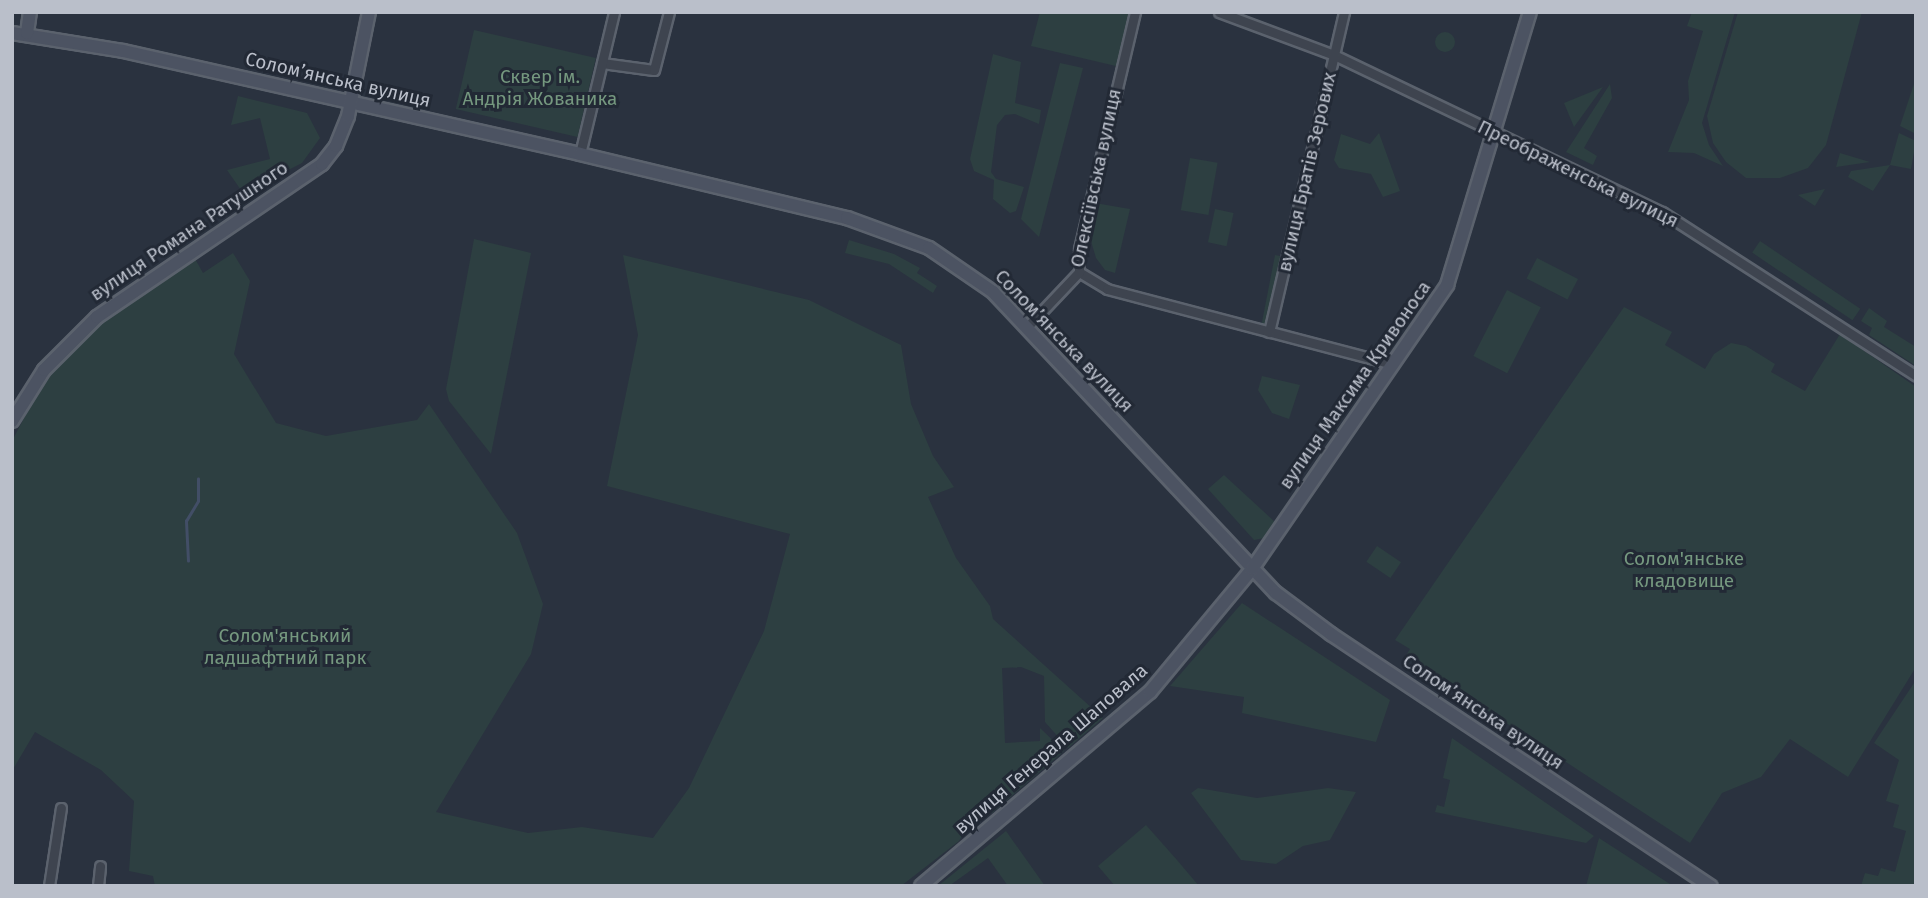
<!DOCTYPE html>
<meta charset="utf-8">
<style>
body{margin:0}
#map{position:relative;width:1928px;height:898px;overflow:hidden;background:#2a323f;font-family:"Fira Sans",sans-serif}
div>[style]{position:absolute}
.green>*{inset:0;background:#2d3f41;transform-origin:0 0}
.round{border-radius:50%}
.stream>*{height:2.5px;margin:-1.25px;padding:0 1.25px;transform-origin:1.25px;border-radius:1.25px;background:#424e66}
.roads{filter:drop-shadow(2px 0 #5b626d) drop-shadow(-2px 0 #5b626d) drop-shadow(0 2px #5b626d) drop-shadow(0 -2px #5b626d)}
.street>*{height:9px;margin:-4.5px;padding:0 4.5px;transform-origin:4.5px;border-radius:4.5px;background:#3e444f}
.secondary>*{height:12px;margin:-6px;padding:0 6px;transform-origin:6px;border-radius:6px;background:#4c5362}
span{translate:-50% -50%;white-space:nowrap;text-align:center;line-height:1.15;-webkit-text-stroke:6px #222935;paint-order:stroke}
.park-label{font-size:19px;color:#75987f}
.street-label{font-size:19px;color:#babfca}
.frame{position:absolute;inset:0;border:14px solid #babfca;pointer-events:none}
</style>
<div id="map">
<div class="green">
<div style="clip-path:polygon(1040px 12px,1135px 12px,1120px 67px,1031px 46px)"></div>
<div style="clip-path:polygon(1692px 12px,1735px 12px,1702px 123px,1709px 145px,1723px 166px,1694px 153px,1668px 152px,1689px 100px,1688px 81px,1703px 31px,1687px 26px)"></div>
<div style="clip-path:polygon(1738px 12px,1862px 12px,1826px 145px,1808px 168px,1780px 178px,1746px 178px,1726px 162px,1713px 143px,1707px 116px)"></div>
<div style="left:474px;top:30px;width:125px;height:81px;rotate:13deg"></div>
<div class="round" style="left:1435px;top:32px;width:20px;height:20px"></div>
<div style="clip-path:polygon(993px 54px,1021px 62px,1015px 103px,1041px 110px,1039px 124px,1015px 114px,1005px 115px,997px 125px,991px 172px,996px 179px,1024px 187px,1016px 211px,1010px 213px,993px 199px,994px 180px,974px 171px,970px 159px)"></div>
<div style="clip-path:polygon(1060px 63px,1083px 68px,1039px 237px,1021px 219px)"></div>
<div style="clip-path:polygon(1916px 78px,1916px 134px,1900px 126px)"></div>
<div style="clip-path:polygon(1610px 84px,1612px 98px,1584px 148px,1597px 156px,1593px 165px,1566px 152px)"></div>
<div style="clip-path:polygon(1603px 87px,1574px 127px,1564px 103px)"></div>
<div style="clip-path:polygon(238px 96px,307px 113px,320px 138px,302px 163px,243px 193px,227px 170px,270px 159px,260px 118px,231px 125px)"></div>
<div style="clip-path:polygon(1379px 133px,1400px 191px,1383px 197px,1371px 174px,1339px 168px,1334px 160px,1341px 134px,1370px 144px)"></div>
<div style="clip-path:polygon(1899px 133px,1916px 141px,1911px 169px,1890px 165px,1873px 191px,1848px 177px,1851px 171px,1890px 165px)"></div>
<div style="clip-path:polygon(1840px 153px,1870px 162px,1836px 167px)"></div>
<div style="left:1190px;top:158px;width:28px;height:53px;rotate:10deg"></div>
<div style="clip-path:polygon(1825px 189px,1815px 206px,1798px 195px)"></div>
<div style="clip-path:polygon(1095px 203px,1130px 209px,1115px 273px,1105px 270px,1096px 258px,1090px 238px)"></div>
<div style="left:1215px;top:209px;width:19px;height:34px;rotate:12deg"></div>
<div style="clip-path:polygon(474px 239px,531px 253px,491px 454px,449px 401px,446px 389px)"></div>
<div style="clip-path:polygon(849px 240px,894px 254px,920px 268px,917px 273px,937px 286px,933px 293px,889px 264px,845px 253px)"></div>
<div style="left:1760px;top:241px;width:121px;height:14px;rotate:34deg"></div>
<div style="clip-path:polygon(233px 253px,250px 281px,234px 354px,276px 423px,326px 436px,417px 420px,429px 404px,517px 533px,543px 604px,531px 654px,436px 812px,528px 833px,582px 827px,653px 838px,689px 788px,764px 631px,790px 534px,607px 486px,638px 335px,623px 255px,809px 300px,901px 345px,911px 404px,933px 456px,954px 487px,928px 497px,956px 558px,990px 606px,993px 619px,1103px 718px,1068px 748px,1045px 722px,1044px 676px,1021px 667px,1002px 668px,1005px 743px,1040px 741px,1040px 728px,1064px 751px,992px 813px,982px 803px,968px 815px,971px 819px,959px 841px,901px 886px,155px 886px,153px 876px,129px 871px,134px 801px,101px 770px,35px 732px,12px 771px,12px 441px,43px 382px,93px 330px,194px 257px,203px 273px)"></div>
<div style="left:1275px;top:255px;width:10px;height:71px;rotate:11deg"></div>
<div style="left:1537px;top:258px;width:46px;height:23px;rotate:27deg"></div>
<div style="left:1507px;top:290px;width:38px;height:74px;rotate:27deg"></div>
<div style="clip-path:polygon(1624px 307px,1672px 332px,1665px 345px,1705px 369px,1714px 354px,1731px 343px,1746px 346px,1775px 364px,1771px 372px,1805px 391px,1840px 334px,1916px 387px,1916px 667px,1848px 777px,1790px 739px,1761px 777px,1722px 793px,1690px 843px,1405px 657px,1410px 649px,1395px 640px)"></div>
<div style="clip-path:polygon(1869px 308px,1887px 321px,1884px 327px,1916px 347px,1916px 366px,1869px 335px,1872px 328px,1861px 321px)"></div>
<div style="clip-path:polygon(1262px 376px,1300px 385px,1289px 419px,1272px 413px,1258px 390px)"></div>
<div style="clip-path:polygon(1224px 475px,1275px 522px,1264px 538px,1254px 540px,1208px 489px)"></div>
<div style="left:1377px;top:546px;width:29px;height:19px;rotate:34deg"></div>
<div style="clip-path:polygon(1242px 603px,1390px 700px,1376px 742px,1242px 713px,1244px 697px,1170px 686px)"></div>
<div style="clip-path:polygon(1916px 680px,1916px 886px,1861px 886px,1865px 873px,1878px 876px,1881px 868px,1895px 872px,1906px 831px,1893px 827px,1899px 805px,1886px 801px,1899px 760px,1874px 743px)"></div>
<div style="clip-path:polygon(1452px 738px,1594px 836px,1586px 843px,1435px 812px,1437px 805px,1444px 807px,1450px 780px,1443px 778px)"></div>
<div style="clip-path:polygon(1198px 788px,1257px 798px,1328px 788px,1356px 792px,1330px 840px,1303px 846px,1276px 864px,1241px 860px,1191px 793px)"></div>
<div style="clip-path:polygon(1146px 825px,1177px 860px,1199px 886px,1115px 886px,1098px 866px)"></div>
<div style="clip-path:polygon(1006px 831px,1045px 886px,1008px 886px,988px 858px,949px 886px,938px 886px)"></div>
<div style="clip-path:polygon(1599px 838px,1673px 886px,1586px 886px)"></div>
</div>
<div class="stream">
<div style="left:188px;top:561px;width:40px;rotate:-92.9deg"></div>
<div style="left:186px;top:521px;width:23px;rotate:-59deg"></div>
<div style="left:198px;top:501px;width:22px;rotate:-90deg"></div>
</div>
<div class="roads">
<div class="street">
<div style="left:1219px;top:12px;width:123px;rotate:20.5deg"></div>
<div style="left:1334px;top:55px;width:364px;rotate:25.6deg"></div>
<div style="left:1662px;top:212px;width:302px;rotate:32.8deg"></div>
<div style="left:602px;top:63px;width:52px;rotate:7.7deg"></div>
<div style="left:654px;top:70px;width:60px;rotate:-75.5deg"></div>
<div style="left:580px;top:154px;width:146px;rotate:-76.5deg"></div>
<div style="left:1079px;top:272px;width:33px;rotate:31deg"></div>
<div style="left:1107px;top:289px;width:296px;rotate:14.7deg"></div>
<div style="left:1079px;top:272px;width:23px;rotate:-90deg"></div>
<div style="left:1079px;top:249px;width:244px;rotate:-76.7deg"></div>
<div style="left:1027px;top:327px;width:76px;rotate:-46.6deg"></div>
<div style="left:1269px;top:332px;width:329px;rotate:-76.8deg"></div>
<div style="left:49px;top:886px;width:79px;rotate:-81.3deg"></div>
<div style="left:98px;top:886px;width:20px;rotate:-84deg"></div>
</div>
<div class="secondary">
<div style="left:12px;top:33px;width:112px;rotate:9.2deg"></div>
<div style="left:123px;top:51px;width:468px;rotate:12.7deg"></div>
<div style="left:580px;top:154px;width:275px;rotate:13.5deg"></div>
<div style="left:847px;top:218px;width:87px;rotate:20.1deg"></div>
<div style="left:929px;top:248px;width:78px;rotate:34.5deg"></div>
<div style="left:993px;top:292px;width:413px;rotate:46.8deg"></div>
<div style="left:1276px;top:593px;width:69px;rotate:36.7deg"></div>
<div style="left:1331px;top:634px;width:456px;rotate:33.6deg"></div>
<div style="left:27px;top:33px;width:21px;rotate:-82deg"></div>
<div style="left:12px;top:421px;width:60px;rotate:-57.9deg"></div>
<div style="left:44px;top:370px;width:75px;rotate:-45deg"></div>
<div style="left:97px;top:317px;width:272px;rotate:-34.2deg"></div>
<div style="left:322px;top:164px;width:23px;rotate:-52deg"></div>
<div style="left:336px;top:146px;width:32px;rotate:-68deg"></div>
<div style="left:348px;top:116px;width:106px;rotate:-78.6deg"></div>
<div style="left:921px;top:886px;width:300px;rotate:-40.3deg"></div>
<div style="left:1150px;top:692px;width:160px;rotate:-50.3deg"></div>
<div style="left:1252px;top:569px;width:345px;rotate:-55.5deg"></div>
<div style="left:1447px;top:285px;width:285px;rotate:-73.1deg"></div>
</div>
</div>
<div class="park-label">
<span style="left:540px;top:88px">Сквер ім.<br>Андрія Жованика</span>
<span style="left:1684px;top:570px">Солом'янське<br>кладовище</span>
<span style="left:285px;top:647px">Солом'янський<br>ладшафтний парк</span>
</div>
<div class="street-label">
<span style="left:338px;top:80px;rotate:13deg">Соломʼянська вулиця</span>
<span style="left:1307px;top:172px;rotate:-77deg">вулиця Братів Зерових</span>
<span style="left:1578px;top:174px;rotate:26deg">Преображенська вулиця</span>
<span style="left:1096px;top:178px;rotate:-78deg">Олексіївська вулиця</span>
<span style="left:189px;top:231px;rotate:-34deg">вулиця Романа Ратушного</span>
<span style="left:1064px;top:341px;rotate:46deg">Соломʼянська вулиця</span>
<span style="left:1355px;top:385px;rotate:-55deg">вулиця Максима Кривоноса</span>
<span style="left:1483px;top:712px;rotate:34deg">Соломʼянська вулиця</span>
<span style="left:1051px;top:749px;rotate:-41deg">вулиця Генерала Шаповала</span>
</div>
<div class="frame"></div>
</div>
